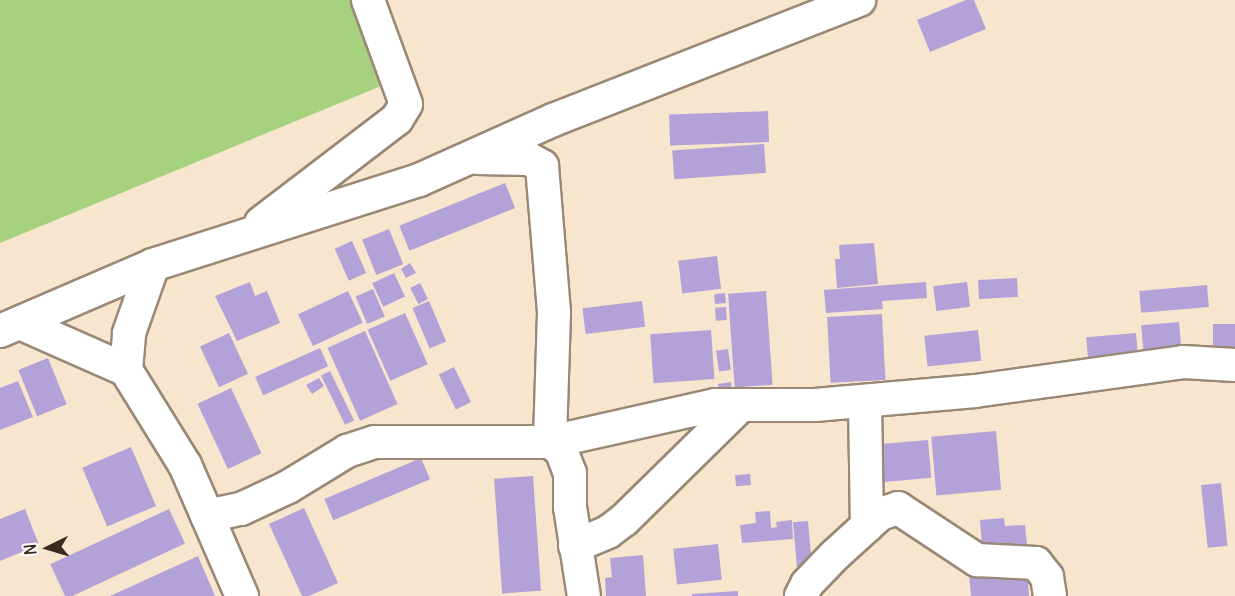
<!DOCTYPE html>
<style>
body{margin:0}
#map{position:relative;width:1235px;height:596px;overflow:hidden;background:#f7e5ce;font-family:Delius,sans-serif}
div>[style]{position:absolute}
.green>*{inset:0;background:#a6d27f}
.building>*{inset:0;background:#b3a2d8;transform-origin:0 0}
.roads{filter:drop-shadow(2px 0 #998876) drop-shadow(-2px 0 #998876) drop-shadow(0 2px #998876) drop-shadow(0 -2px #998876)}
.minor>*{height:32px;margin:-16px;padding:0 16px;transform-origin:16px;border-radius:16px;background:#fff}
span{translate:-50% -50%;white-space:nowrap;text-align:center;line-height:1.15;-webkit-text-stroke:4.5px #fff;paint-order:stroke}
.north{position:absolute;left:18px;top:518px;width:60px;height:60px;-webkit-text-stroke:4px #fff;paint-order:stroke;rotate:265deg;font-size:16px;font-weight:700;line-height:24px;text-align:center;color:#3b2a1e}
.north::after{content:'';display:block;margin:auto;width:21px;height:27px;background:#3b2a1e;clip-path:polygon(50% 0,100% 100%,50% 72%,0 100%)}
</style>
<div id="map">
<div class="green">
<div style="clip-path:polygon(0 0,352px 0,386px 84px,0 243px)"></div>
</div>
<div class="building">
<div style="clip-path:polygon(966px 0,974px 0,986px 29px,930px 52px,917px 20px)"></div>
<div style="left:768px;top:111px;width:31px;height:99px;rotate:88deg"></div>
<div style="left:764px;top:144px;width:29px;height:92px;rotate:86deg"></div>
<div style="left:505px;top:183px;width:27px;height:114px;rotate:68deg"></div>
<div style="left:389px;top:229px;width:38px;height:29px;rotate:68deg"></div>
<div style="left:352px;top:241px;width:35px;height:19px;rotate:66deg"></div>
<div style="clip-path:polygon(874px 243px,878px 284px,837px 288px,835px 259px,840px 259px,839px 245px)"></div>
<div style="left:717px;top:256px;width:33px;height:39px;rotate:83deg"></div>
<div style="clip-path:polygon(410px 263px,416px 273px,406px 278px,401px 269px)"></div>
<div style="left:394px;top:273px;width:26px;height:24px;rotate:65deg"></div>
<div style="left:1017px;top:278px;width:19px;height:39px;rotate:87deg"></div>
<div style="clip-path:polygon(250px 282px,255px 296px,267px 291px,280px 323px,237px 341px,215px 296px)"></div>
<div style="clip-path:polygon(926px 282px,927px 298px,882px 301px,883px 309px,826px 313px,824px 290px)"></div>
<div style="left:967px;top:282px;width:25px;height:34px;rotate:83deg"></div>
<div style="left:420px;top:283px;width:18px;height:11px;rotate:63deg"></div>
<div style="left:1207px;top:285px;width:22px;height:68px;rotate:85deg"></div>
<div style="left:373px;top:289px;width:30px;height:19px;rotate:67deg"></div>
<div style="left:348px;top:291px;width:35px;height:55px;rotate:65deg"></div>
<div style="left:766px;top:291px;width:94px;height:38px;rotate:86deg"></div>
<div style="left:725px;top:293px;width:10px;height:11px;rotate:84deg"></div>
<div style="left:429px;top:301px;width:44px;height:18px;rotate:67deg"></div>
<div style="left:642px;top:301px;width:26px;height:60px;rotate:83deg"></div>
<div style="left:726px;top:307px;width:13px;height:11px;rotate:86deg"></div>
<div style="left:405px;top:313px;width:56px;height:41px;rotate:66deg"></div>
<div style="left:882px;top:314px;width:66px;height:55px;rotate:87deg"></div>
<div style="left:1179px;top:322px;width:33px;height:38px;rotate:85deg"></div>
<div style="left:1235px;top:324px;width:34px;height:22px;rotate:90deg"></div>
<div style="left:711px;top:330px;width:49px;height:61px;rotate:86deg"></div>
<div style="left:978px;top:330px;width:31px;height:54px;rotate:84deg"></div>
<div style="left:365px;top:331px;width:80px;height:41px;rotate:66deg"></div>
<div style="left:229px;top:333px;width:45px;height:32px;rotate:65deg"></div>
<div style="left:1136px;top:333px;width:32px;height:50px;rotate:85deg"></div>
<div style="left:320px;top:348px;width:20px;height:71px;rotate:66deg"></div>
<div style="left:728px;top:349px;width:21px;height:12px;rotate:82deg"></div>
<div style="left:48px;top:358px;width:50px;height:32px;rotate:68deg"></div>
<div style="left:454px;top:367px;width:39px;height:17px;rotate:64deg"></div>
<div style="left:330px;top:371px;width:55px;height:10px;rotate:64deg"></div>
<div style="clip-path:polygon(319px 378px,324px 386px,312px 394px,306px 385px)"></div>
<div style="clip-path:polygon(18px 381px,33px 417px,0 430px,0 388px)"></div>
<div style="clip-path:polygon(731px 382px,732px 393px,720px 394px,718px 384px)"></div>
<div style="left:231px;top:388px;width:72px;height:37px;rotate:65deg"></div>
<div style="left:996px;top:431px;width:59px;height:65px;rotate:85deg"></div>
<div style="left:928px;top:440px;width:38px;height:50px;rotate:85deg"></div>
<div style="left:131px;top:447px;width:64px;height:53px;rotate:67deg"></div>
<div style="left:421px;top:458px;width:23px;height:105px;rotate:67deg"></div>
<div style="left:750px;top:474px;width:11px;height:15px;rotate:85deg"></div>
<div style="left:533px;top:476px;width:115px;height:39px;rotate:86deg"></div>
<div style="left:1221px;top:483px;width:63px;height:20px;rotate:84deg"></div>
<div style="clip-path:polygon(304px 508px,338px 583px,309px 596px,302px 596px,269px 524px)"></div>
<div style="clip-path:polygon(25px 509px,39px 545px,0 561px,0 519px)"></div>
<div style="left:169px;top:509px;width:38px;height:131px;rotate:65deg"></div>
<div style="clip-path:polygon(770px 511px,771px 528px,777px 527px,776px 522px,792px 520px,793px 539px,742px 543px,740px 525px,756px 523px,755px 512px)"></div>
<div style="clip-path:polygon(1004px 518px,1005px 526px,1025px 525px,1028px 553px,983px 557px,980px 520px)"></div>
<div style="left:808px;top:521px;width:45px;height:15px;rotate:85deg"></div>
<div style="left:718px;top:544px;width:36px;height:45px;rotate:84deg"></div>
<div style="clip-path:polygon(643px 555px,646px 596px,606px 596px,605px 578px,612px 577px,610px 558px)"></div>
<div style="clip-path:polygon(198px 556px,215px 596px,110px 596px)"></div>
<div style="clip-path:polygon(1027px 569px,1029px 596px,971px 596px,969px 573px)"></div>
<div style="clip-path:polygon(738px 591px,738px 596px,692px 596px,692px 594px)"></div>
</div>
<div class="roads">
<div class="minor">
<div style="left:477px;top:158px;width:52px;rotate:1.1deg"></div>
<div style="left:529px;top:159px;width:15px;rotate:28deg"></div>
<div style="left:542px;top:166px;width:147px;rotate:85.3deg"></div>
<div style="left:554px;top:313px;width:129px;rotate:91.8deg"></div>
<div style="left:261px;top:223px;width:171px;rotate:-37.4deg"></div>
<div style="left:397px;top:119px;width:17px;rotate:-59deg"></div>
<div style="left:406px;top:104px;width:111px;rotate:-110.1deg"></div>
<div style="left:20px;top:323px;width:116px;rotate:23.9deg"></div>
<div style="left:126px;top:370px;width:112px;rotate:58.2deg"></div>
<div style="left:185px;top:465px;width:143px;rotate:66.5deg"></div>
<div style="left:0;top:331px;width:167px;rotate:-23.3deg"></div>
<div style="left:153px;top:265px;width:279px;rotate:-17.7deg"></div>
<div style="left:419px;top:180px;width:147px;rotate:-24.1deg"></div>
<div style="left:553px;top:120px;width:329px;rotate:-21.4deg"></div>
<div style="left:126px;top:370px;width:37px;rotate:-85deg"></div>
<div style="left:129px;top:333px;width:72px;rotate:-70.6deg"></div>
<div style="left:865px;top:401px;width:125px;rotate:89.1deg"></div>
<div style="left:550px;top:442px;width:14px;rotate:36deg"></div>
<div style="left:561px;top:450px;width:25px;rotate:69deg"></div>
<div style="left:570px;top:473px;width:34px;rotate:90deg"></div>
<div style="left:570px;top:507px;width:90px;rotate:81.1deg"></div>
<div style="left:207px;top:516px;width:35px;rotate:-12deg"></div>
<div style="left:241px;top:509px;width:52px;rotate:-25.1deg"></div>
<div style="left:288px;top:487px;width:69px;rotate:-31.4deg"></div>
<div style="left:347px;top:451px;width:29px;rotate:-18deg"></div>
<div style="left:375px;top:442px;width:175px"></div>
<div style="left:550px;top:442px;width:169px;rotate:-12.6deg"></div>
<div style="left:715px;top:405px;width:100px"></div>
<div style="left:815px;top:405px;width:161px;rotate:-5deg"></div>
<div style="left:975px;top:391px;width:210px;rotate:-7.9deg"></div>
<div style="left:1183px;top:362px;width:52px;rotate:3.3deg"></div>
<div style="left:575px;top:546px;width:36px;rotate:-23deg"></div>
<div style="left:608px;top:532px;width:20px;rotate:-37deg"></div>
<div style="left:624px;top:520px;width:164px;rotate:-44.5deg"></div>
<div style="left:801px;top:596px;width:13px;rotate:-63deg"></div>
<div style="left:807px;top:584px;width:40px;rotate:-46deg"></div>
<div style="left:835px;top:555px;width:61px;rotate:-42.3deg"></div>
<div style="left:880px;top:514px;width:19px;rotate:-18deg"></div>
<div style="left:898px;top:508px;width:95px;rotate:33.4deg"></div>
<div style="left:977px;top:560px;width:59px;rotate:2.9deg"></div>
<div style="left:1036px;top:563px;width:18px;rotate:52deg"></div>
<div style="left:1047px;top:577px;width:19px;rotate:81deg"></div>
</div>
</div>
<div class="north">N</div>
</div>
